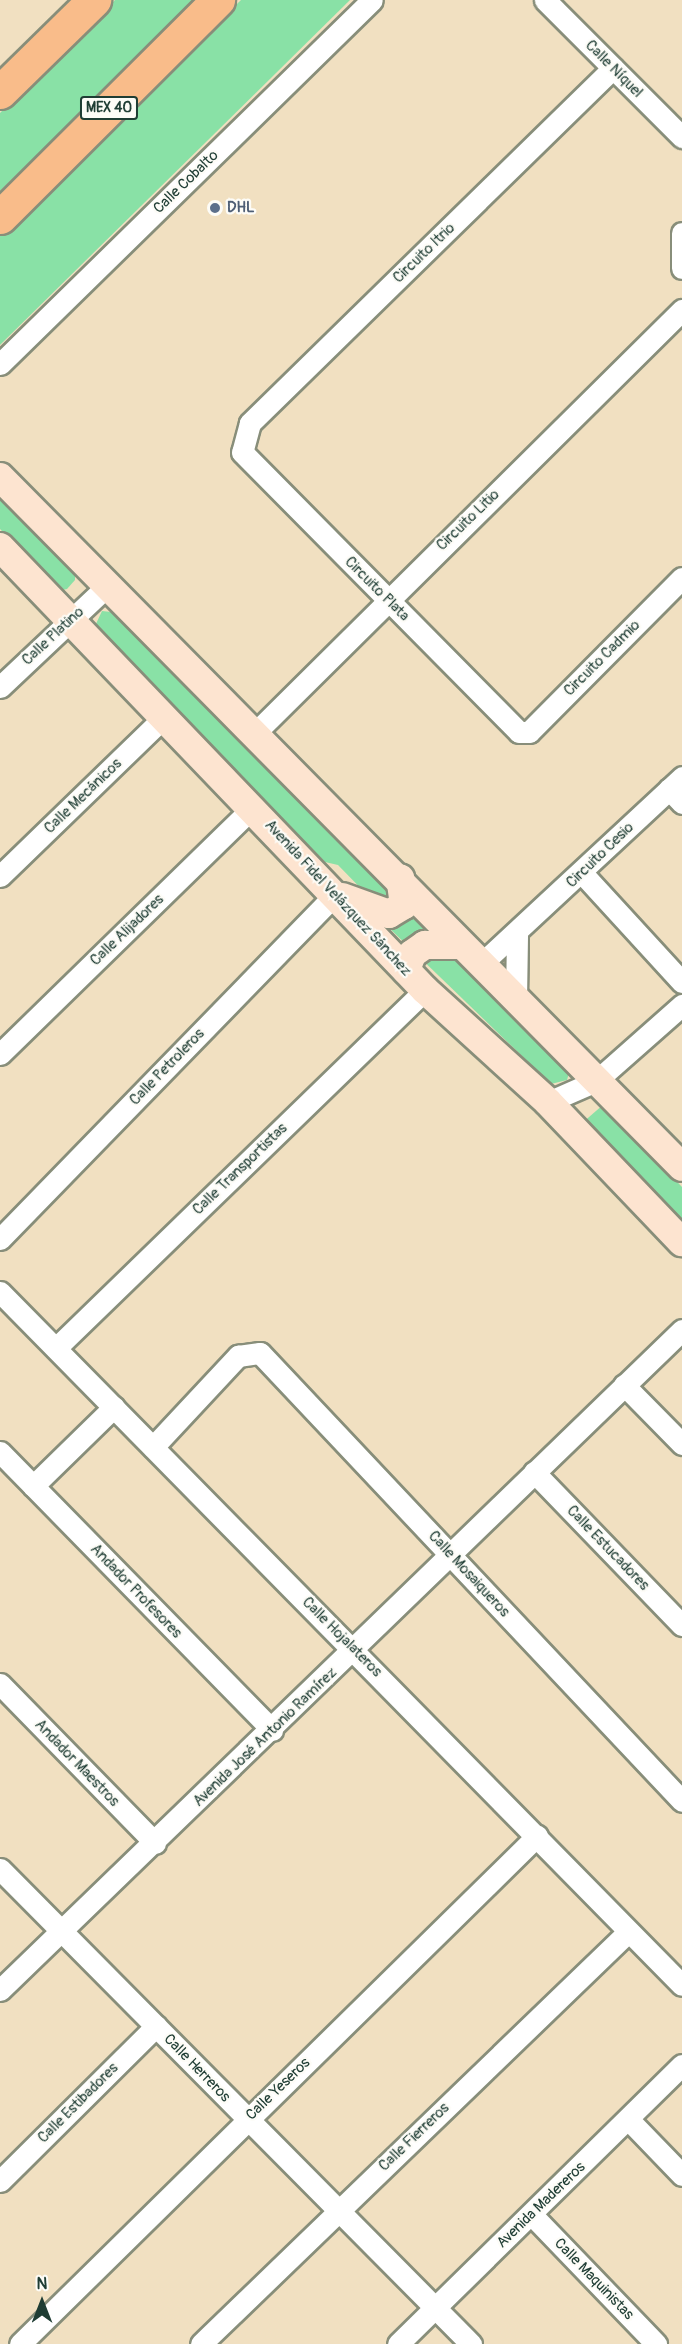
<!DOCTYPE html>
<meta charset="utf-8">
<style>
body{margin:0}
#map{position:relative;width:682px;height:2344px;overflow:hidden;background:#f1e0c1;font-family:Pangolin,sans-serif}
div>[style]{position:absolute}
.green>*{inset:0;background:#89e1a6}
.roads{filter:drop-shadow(2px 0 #888e7a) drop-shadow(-2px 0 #888e7a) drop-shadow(0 2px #888e7a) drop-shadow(0 -2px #888e7a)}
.street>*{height:21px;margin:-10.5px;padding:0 10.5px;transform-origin:10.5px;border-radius:10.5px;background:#fff}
.secondary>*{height:28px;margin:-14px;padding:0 14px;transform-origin:14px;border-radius:14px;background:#fde4d0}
.primary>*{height:33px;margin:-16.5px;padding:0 16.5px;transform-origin:16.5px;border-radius:16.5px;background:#f9bc8a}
.dots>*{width:16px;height:16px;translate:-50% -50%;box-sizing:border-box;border:3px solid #fdfcf7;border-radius:50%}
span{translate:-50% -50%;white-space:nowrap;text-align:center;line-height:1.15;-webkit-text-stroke:4.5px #fdfcf7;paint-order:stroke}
.shield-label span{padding:2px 4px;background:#fdfcf7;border:2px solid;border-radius:4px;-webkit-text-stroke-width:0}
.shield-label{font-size:14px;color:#1f3d34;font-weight:700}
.street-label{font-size:15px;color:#1f3d34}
.service-label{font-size:15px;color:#4e5e75;font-weight:700}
.left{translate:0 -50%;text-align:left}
.north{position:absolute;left:12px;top:2272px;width:60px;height:60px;-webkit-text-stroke:4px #fdfcf7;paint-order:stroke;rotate:0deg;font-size:16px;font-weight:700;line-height:24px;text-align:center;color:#1f3d34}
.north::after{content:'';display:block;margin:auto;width:21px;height:27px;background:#1f3d34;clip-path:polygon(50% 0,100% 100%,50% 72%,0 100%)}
</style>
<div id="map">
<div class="green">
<div style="clip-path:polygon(115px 0,195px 0,0 191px,0 113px)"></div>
<div style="clip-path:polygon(241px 0,350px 0,0 345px,0 236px)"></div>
<div style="clip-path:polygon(0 487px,75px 566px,75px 580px,67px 589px,58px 591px,0 529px)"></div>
<div style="clip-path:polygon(102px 611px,120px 613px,392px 890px,390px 906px,379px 907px,338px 865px,325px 862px,94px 628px)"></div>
<div style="clip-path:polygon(412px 909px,571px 1066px,567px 1080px,551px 1084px,385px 924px)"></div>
<div style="clip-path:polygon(604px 1104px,682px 1187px,682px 1231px,581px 1124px)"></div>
</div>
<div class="roads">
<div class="street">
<div style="left:545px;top:0;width:194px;rotate:45deg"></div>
<div style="left:613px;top:68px;width:508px;rotate:135.64deg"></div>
<div style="left:250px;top:423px;width:30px;rotate:105deg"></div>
<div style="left:242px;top:452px;width:394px;rotate:45.3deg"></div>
<div style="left:519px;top:732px;width:10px"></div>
<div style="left:529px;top:732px;width:217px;rotate:-45.2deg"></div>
<div style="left:682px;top:233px;width:35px;rotate:90deg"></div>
<div style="left:0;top:364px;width:520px;rotate:-44.38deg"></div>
<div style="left:0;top:687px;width:147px;rotate:-43.3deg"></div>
<div style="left:256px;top:732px;width:600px;rotate:-44.73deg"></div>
<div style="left:669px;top:789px;width:19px;rotate:47deg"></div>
<div style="left:582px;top:873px;width:148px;rotate:47.5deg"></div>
<div style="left:0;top:876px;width:230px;rotate:-44.1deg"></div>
<div style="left:480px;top:965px;width:276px;rotate:-42.9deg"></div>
<div style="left:516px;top:999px;width:66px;rotate:-89.1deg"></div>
<div style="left:0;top:1054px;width:354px;rotate:-44.3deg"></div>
<div style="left:548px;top:1102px;width:52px;rotate:-23.6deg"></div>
<div style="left:596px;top:1081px;width:115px;rotate:-41.5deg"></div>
<div style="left:0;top:1239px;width:479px;rotate:-45.8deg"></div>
<div style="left:0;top:1292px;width:972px;rotate:45.46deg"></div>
<div style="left:56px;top:1348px;width:514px;rotate:-44.13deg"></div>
<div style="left:624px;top:1385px;width:83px;rotate:45.5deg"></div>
<div style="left:153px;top:1447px;width:125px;rotate:-47deg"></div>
<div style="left:238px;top:1356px;width:22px;rotate:-8deg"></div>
<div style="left:260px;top:1353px;width:615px;rotate:46.71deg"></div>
<div style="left:0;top:1452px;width:389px;rotate:45.6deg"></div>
<div style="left:534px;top:1472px;width:213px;rotate:46deg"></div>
<div style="left:33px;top:1486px;width:113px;rotate:-44.3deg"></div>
<div style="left:0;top:1684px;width:222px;rotate:45.7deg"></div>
<div style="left:0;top:1869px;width:669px;rotate:45.24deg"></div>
<div style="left:0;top:1990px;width:949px;rotate:-44.06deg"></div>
<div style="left:628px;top:2119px;width:78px;rotate:46deg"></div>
<div style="left:0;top:2181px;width:220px;rotate:-44.8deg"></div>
<div style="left:532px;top:2215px;width:179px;rotate:46.1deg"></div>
<div style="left:20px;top:2344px;width:725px;rotate:-44.5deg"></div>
<div style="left:201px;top:2344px;width:593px;rotate:-43.98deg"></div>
<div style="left:398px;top:2344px;width:398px;rotate:-44.5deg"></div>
</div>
<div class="secondary">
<div style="left:0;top:477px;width:970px;rotate:45.33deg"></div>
<div style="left:0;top:547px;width:614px;rotate:46.19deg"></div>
<div style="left:425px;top:990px;width:166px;rotate:42.3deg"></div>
<div style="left:548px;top:1102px;width:194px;rotate:46.3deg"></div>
<div style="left:342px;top:897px;width:50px;rotate:19.9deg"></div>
<div style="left:389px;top:914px;width:17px;rotate:-31deg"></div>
<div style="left:404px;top:905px;width:27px;rotate:-98deg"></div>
<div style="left:406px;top:970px;width:17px;rotate:-69deg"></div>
<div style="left:412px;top:954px;width:16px;rotate:-35deg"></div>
<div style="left:425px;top:945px;width:36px"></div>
</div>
<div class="primary">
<div style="left:0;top:92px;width:132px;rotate:-44.4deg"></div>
<div style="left:0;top:217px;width:308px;rotate:-44.9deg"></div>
</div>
</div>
<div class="dots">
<div style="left:215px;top:208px;background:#5c6f8a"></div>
</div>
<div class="shield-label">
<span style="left:109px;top:108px">MEX 40</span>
</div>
<div class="street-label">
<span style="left:614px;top:69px;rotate:45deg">Calle Níquel</span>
<span style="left:186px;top:182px;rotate:-44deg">Calle Cobalto</span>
<span style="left:424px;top:253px;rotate:-44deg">Circuito Itrio</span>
<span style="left:468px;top:520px;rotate:-44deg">Circuito Litio</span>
<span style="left:377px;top:589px;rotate:45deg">Circuito Plata</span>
<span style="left:53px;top:636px;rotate:-43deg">Calle Platino</span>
<span style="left:602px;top:658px;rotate:-45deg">Circuito Cadmio</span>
<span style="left:83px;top:796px;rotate:-44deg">Calle Mecánicos</span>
<span style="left:600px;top:855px;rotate:-44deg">Circuito Cesio</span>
<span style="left:338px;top:898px;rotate:47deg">Avenida Fidel Velázquez Sánchez</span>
<span style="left:127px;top:930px;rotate:-44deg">Calle Alijadores</span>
<span style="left:167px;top:1067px;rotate:-46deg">Calle Petroleros</span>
<span style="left:240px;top:1169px;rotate:-44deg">Calle Transportistas</span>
<span style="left:608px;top:1548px;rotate:46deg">Calle Estucadores</span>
<span style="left:469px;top:1574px;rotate:47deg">Calle Mosaiqueros</span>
<span style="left:136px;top:1591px;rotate:46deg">Andador Profesores</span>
<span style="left:342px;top:1637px;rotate:45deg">Calle Hojalateros</span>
<span style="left:265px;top:1737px;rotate:-44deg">Avenida José Antonio Ramírez</span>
<span style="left:77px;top:1763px;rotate:46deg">Andador Maestros</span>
<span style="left:197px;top:2068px;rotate:46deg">Calle Herreros</span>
<span style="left:278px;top:2089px;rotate:-44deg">Calle Yeseros</span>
<span style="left:78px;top:2103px;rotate:-45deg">Calle Estibadores</span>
<span style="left:414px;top:2137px;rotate:-44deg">Calle Fierreros</span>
<span style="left:541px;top:2205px;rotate:-44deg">Avenida Madereros</span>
<span style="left:594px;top:2279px;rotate:46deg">Calle Maquinistas</span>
</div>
<div class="service-label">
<span class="left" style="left:227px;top:208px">DHL</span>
</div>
<div class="north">N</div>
</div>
